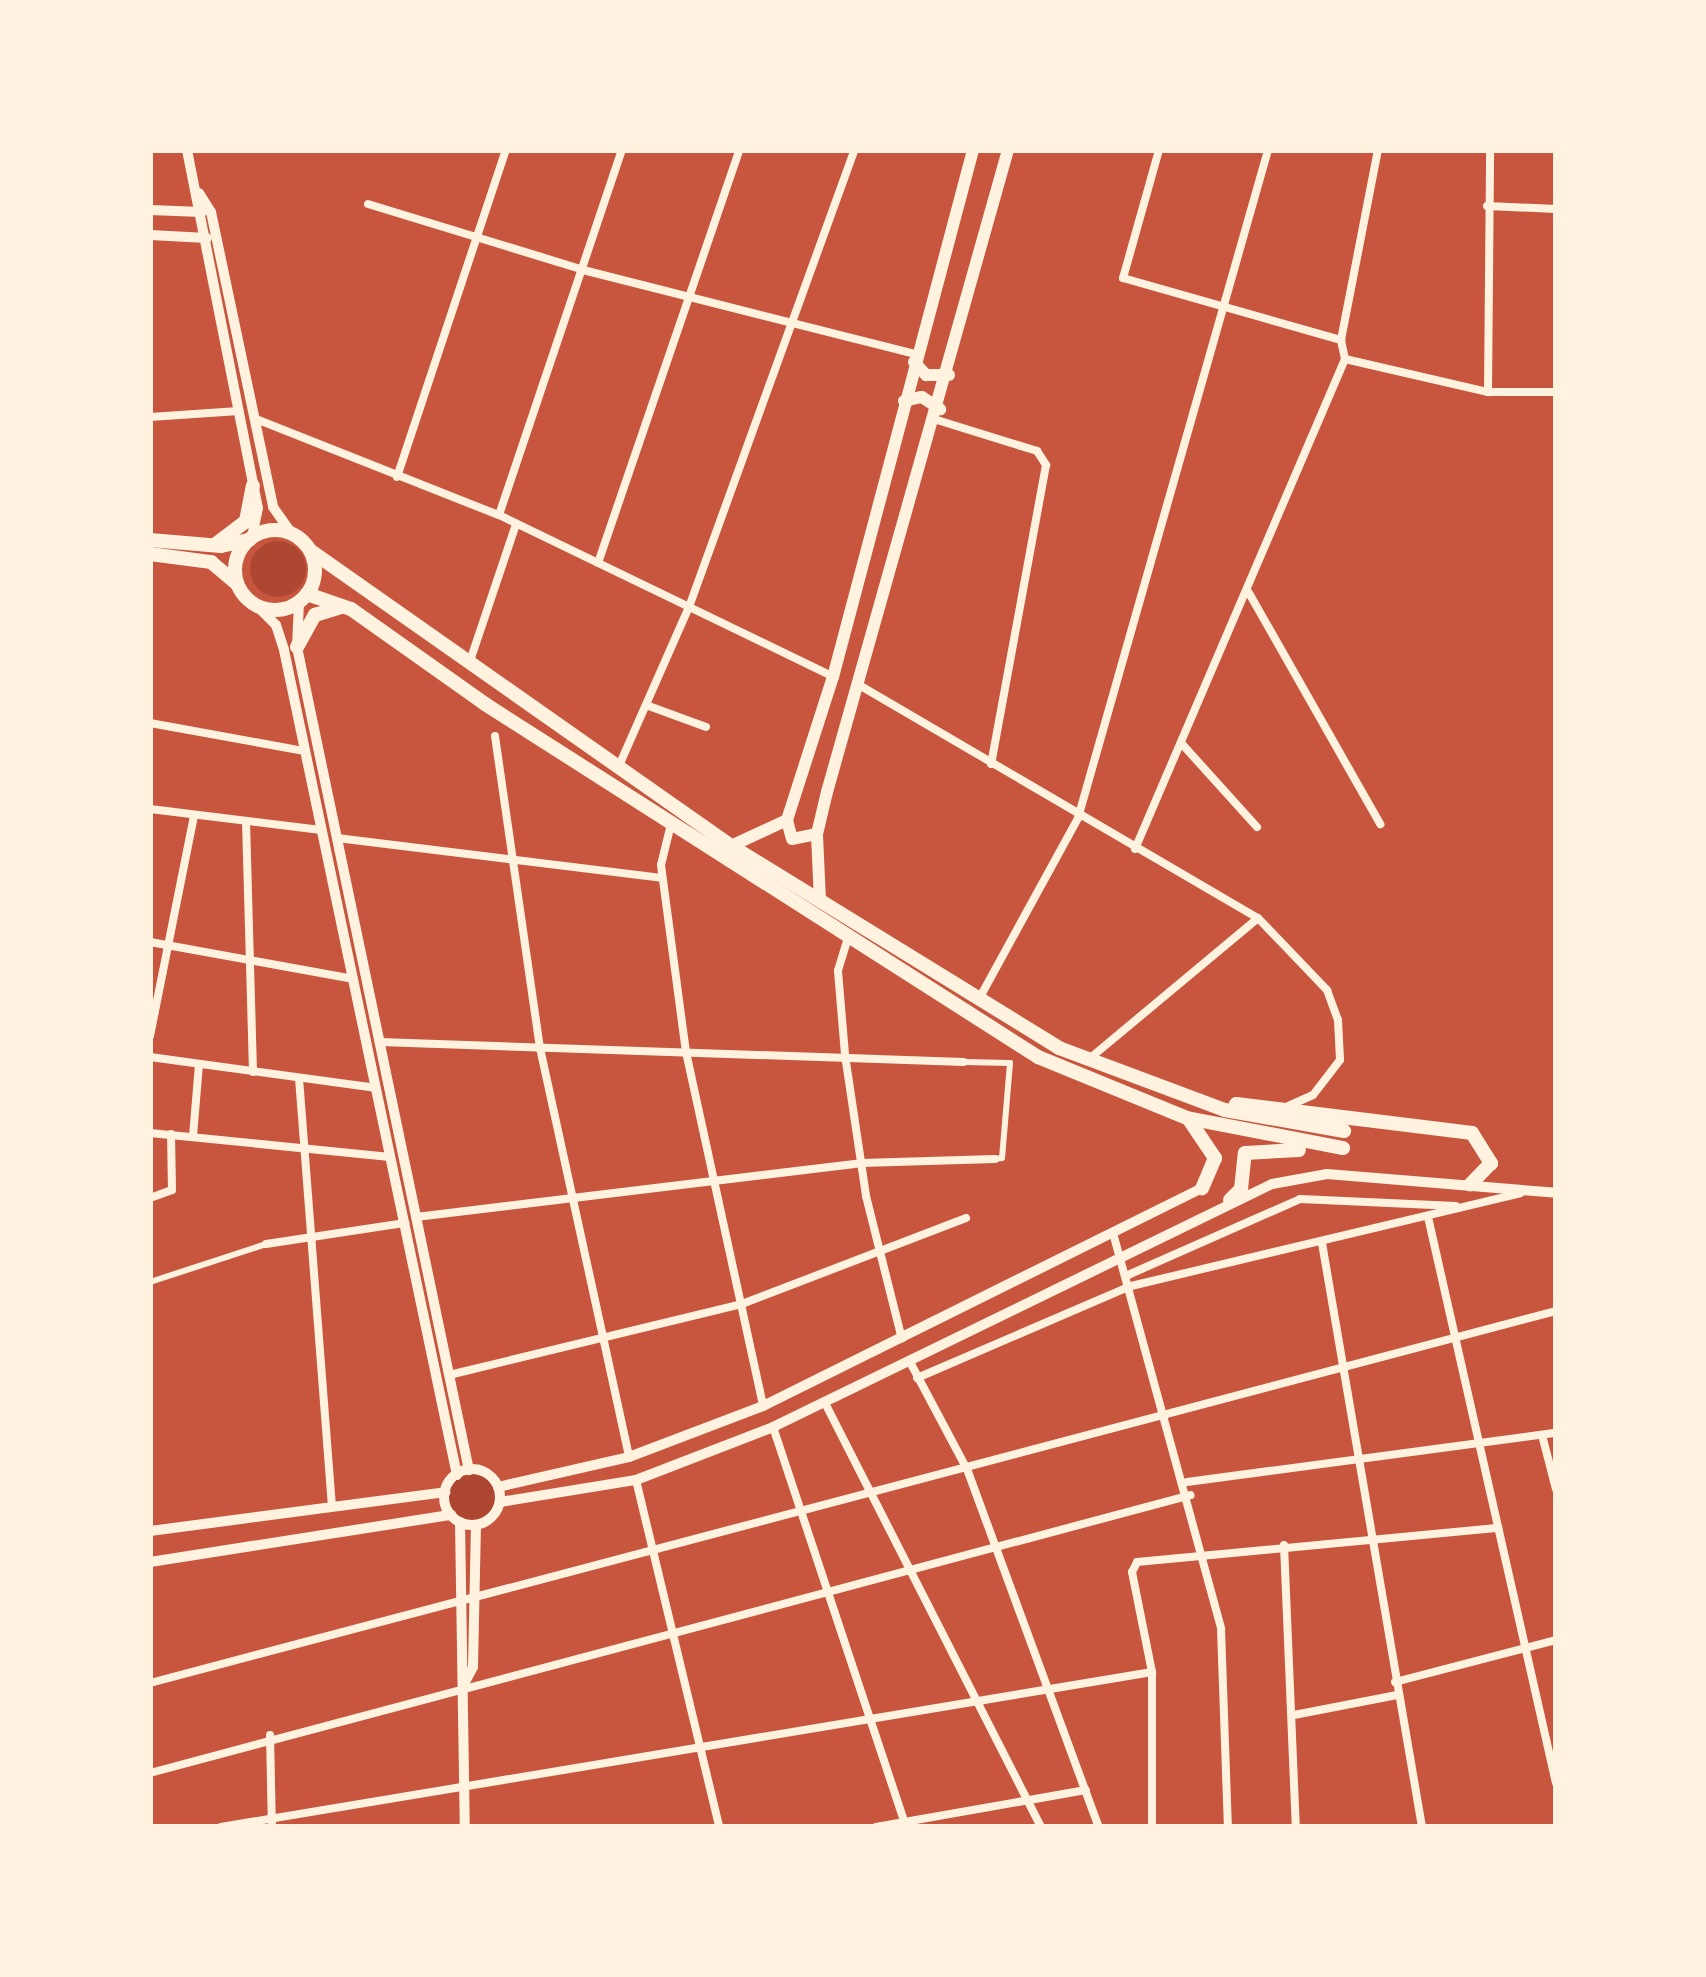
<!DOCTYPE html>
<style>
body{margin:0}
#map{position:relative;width:1706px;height:1977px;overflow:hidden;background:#c8553d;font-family:"Source Serif 4",serif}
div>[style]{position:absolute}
.green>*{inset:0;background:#ae4732}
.round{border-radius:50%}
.pedestrian>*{height:6px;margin:-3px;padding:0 3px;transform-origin:3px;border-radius:3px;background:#fff3e0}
.minor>*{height:8px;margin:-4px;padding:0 4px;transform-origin:4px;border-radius:4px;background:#fff3e0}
.tertiary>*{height:10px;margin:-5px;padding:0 5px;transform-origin:5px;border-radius:5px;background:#fff3e0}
.tertiary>.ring{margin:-5px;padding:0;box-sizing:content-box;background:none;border:10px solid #fff3e0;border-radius:50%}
.primary>*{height:12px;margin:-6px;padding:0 6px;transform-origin:6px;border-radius:6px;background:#fff3e0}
.trunk>*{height:14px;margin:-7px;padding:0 7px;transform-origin:7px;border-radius:7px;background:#fff3e0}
.trunk>.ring{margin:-7px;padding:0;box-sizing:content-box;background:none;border:14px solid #fff3e0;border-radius:50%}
span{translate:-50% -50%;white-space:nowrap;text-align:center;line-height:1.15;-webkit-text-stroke:9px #fff3e0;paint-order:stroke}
.frame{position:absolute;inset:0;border:153px solid #fff3e0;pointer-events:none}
</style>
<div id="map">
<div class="green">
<div class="round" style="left:250px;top:541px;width:56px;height:56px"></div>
<div class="round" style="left:447px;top:1467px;width:58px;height:58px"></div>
</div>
<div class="pedestrian">
<div style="left:964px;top:1062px;width:46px;rotate:1.2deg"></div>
<div style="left:1010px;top:1063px;width:95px;rotate:94.8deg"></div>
<div style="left:1002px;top:1158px;width:7px;rotate:172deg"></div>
<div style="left:150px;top:1282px;width:122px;rotate:-18.1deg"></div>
</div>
<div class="minor">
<div style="left:1159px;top:150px;width:133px;rotate:105.7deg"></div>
<div style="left:1123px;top:278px;width:227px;rotate:15.9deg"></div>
<div style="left:368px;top:204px;width:229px;rotate:17deg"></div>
<div style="left:587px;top:271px;width:339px;rotate:14.2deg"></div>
<div style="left:1487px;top:206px;width:69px;rotate:2.5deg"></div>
<div style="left:1345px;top:359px;width:147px;rotate:13deg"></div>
<div style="left:1488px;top:392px;width:68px"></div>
<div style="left:1345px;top:359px;width:19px;rotate:-102deg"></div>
<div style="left:1341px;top:340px;width:194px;rotate:-79deg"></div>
<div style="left:1488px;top:392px;width:242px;rotate:-89.5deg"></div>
<div style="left:150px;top:417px;width:89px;rotate:-3.9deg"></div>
<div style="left:256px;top:419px;width:261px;rotate:21.6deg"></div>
<div style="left:499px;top:515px;width:370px;rotate:25.8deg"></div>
<div style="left:937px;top:420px;width:105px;rotate:17.2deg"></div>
<div style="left:1037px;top:451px;width:17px;rotate:57deg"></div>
<div style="left:1046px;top:465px;width:304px;rotate:100.4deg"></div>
<div style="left:397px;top:477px;width:345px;rotate:-71.6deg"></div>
<div style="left:499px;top:515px;width:385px;rotate:-71.4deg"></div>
<div style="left:598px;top:563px;width:436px;rotate:-71.1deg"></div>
<div style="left:1249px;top:593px;width:266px;rotate:60.4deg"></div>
<div style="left:470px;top:661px;width:145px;rotate:-71.4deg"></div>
<div style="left:859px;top:685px;width:462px;rotate:30.3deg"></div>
<div style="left:1258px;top:918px;width:100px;rotate:46.2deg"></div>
<div style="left:1327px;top:990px;width:32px;rotate:70deg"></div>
<div style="left:1338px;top:1020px;width:40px;rotate:87.1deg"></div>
<div style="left:1340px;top:1060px;width:44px;rotate:127.6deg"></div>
<div style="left:1313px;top:1095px;width:27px;rotate:156deg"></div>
<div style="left:646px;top:705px;width:64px;rotate:20.1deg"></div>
<div style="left:150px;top:723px;width:157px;rotate:10.3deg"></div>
<div style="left:495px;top:736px;width:315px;rotate:81.8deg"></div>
<div style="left:540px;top:1048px;width:419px;rotate:77.7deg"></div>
<div style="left:1182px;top:744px;width:112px;rotate:47.9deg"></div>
<div style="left:618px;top:768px;width:176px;rotate:-66.2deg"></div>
<div style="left:689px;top:607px;width:486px;rotate:-70.1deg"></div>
<div style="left:150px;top:809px;width:172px;rotate:7deg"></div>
<div style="left:246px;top:821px;width:251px;rotate:88.4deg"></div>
<div style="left:671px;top:824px;width:42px;rotate:103.7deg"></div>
<div style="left:661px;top:865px;width:189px;rotate:82.4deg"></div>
<div style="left:686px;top:1052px;width:362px;rotate:77.7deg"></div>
<div style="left:337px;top:838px;width:327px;rotate:7deg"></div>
<div style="left:1135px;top:849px;width:533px;rotate:-66.8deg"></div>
<div style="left:847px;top:941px;width:31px;rotate:107deg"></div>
<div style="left:838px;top:971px;width:84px;rotate:85.2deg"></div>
<div style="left:845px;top:1055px;width:143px;rotate:81.5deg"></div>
<div style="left:866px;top:1196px;width:147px;rotate:75.9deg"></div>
<div style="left:150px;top:942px;width:207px;rotate:10.3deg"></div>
<div style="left:979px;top:999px;width:206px;rotate:-61.3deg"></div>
<div style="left:1078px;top:818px;width:694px;rotate:-74.12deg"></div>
<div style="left:150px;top:1036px;width:224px;rotate:-78.7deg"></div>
<div style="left:380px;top:1042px;width:584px;rotate:1.96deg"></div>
<div style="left:150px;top:1057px;width:227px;rotate:7.8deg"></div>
<div style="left:1089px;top:1059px;width:220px;rotate:-39.8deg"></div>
<div style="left:299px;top:1078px;width:430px;rotate:85.6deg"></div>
<div style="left:150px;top:1133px;width:241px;rotate:5.7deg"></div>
<div style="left:193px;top:1136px;width:71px;rotate:-85.2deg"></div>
<div style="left:150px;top:1198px;width:23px;rotate:-20deg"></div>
<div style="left:172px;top:1190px;width:56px;rotate:-91deg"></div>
<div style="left:416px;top:1217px;width:448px;rotate:-6.9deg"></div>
<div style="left:861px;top:1163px;width:134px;rotate:-1.7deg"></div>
<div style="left:1428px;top:1217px;width:580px;rotate:77.26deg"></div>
<div style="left:1113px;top:1233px;width:410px;rotate:74.7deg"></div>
<div style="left:1221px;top:1629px;width:198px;rotate:88deg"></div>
<div style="left:1322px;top:1243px;width:592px;rotate:80.28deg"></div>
<div style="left:266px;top:1244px;width:141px;rotate:-8.6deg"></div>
<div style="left:1128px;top:1275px;width:188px;rotate:-23.8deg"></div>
<div style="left:1300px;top:1199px;width:156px;rotate:2.6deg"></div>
<div style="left:910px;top:1362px;width:121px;rotate:62deg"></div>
<div style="left:967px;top:1469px;width:382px;rotate:69.8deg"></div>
<div style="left:449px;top:1375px;width:301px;rotate:-13.6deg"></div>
<div style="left:742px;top:1304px;width:240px;rotate:-21deg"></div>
<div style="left:917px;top:1378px;width:233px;rotate:-23.3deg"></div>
<div style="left:1131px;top:1286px;width:400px;rotate:-13.4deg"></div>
<div style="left:825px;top:1403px;width:476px;rotate:63deg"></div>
<div style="left:773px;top:1427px;width:422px;rotate:71.6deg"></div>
<div style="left:1542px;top:1435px;width:56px;rotate:75.5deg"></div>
<div style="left:636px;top:1480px;width:357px;rotate:76.5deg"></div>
<div style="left:1187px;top:1482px;width:372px;rotate:-7.6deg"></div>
<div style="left:1284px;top:1545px;width:282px;rotate:87.6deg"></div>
<div style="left:1395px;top:1682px;width:166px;rotate:-14.6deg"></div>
<div style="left:150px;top:1683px;width:1454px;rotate:-14.82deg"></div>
<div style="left:1294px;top:1715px;width:105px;rotate:-11deg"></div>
<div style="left:270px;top:1735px;width:92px;rotate:88.8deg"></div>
<div style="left:150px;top:1773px;width:1077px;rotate:-14.95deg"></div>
<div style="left:221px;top:1827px;width:944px;rotate:-9.45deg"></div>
<div style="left:876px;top:1827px;width:213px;rotate:-10deg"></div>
<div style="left:1152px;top:1827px;width:155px;rotate:-90deg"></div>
<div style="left:1152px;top:1672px;width:102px;rotate:-101.3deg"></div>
<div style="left:1132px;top:1572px;width:11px;rotate:-63deg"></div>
<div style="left:1137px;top:1562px;width:363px;rotate:-5.4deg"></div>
</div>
<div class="tertiary">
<div style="left:187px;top:150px;width:365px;rotate:78.8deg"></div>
<div style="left:258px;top:508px;width:30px;rotate:102deg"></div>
<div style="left:199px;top:193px;width:22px;rotate:58deg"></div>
<div style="left:211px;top:212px;width:301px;rotate:78.1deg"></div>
<div style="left:273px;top:507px;width:32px;rotate:55deg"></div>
<div style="left:150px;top:210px;width:52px;rotate:2.2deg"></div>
<div style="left:150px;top:235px;width:57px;rotate:3deg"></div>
<div style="left:299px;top:602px;width:45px;rotate:92.5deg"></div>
<div style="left:297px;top:647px;width:841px;rotate:78.2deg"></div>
<div style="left:254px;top:603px;width:31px;rotate:45deg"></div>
<div style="left:276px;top:625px;width:26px;rotate:72deg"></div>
<div style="left:284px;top:650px;width:843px;rotate:78.16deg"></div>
<div class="ring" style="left:444px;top:1469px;width:46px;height:46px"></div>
<div style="left:498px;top:1487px;width:134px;rotate:-12.9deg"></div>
<div style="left:629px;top:1457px;width:143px;rotate:-20.8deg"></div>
<div style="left:763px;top:1406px;width:490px;rotate:-26.4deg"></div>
<div style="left:500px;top:1502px;width:138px;rotate:-9.2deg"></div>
<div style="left:636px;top:1480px;width:147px;rotate:-21.1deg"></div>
<div style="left:773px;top:1427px;width:555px;rotate:-25.96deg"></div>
<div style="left:1272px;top:1184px;width:56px;rotate:-10.3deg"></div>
<div style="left:1327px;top:1174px;width:230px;rotate:4.7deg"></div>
<div style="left:460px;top:1522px;width:305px;rotate:89.1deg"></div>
<div style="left:150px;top:1531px;width:298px;rotate:-7.5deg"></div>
<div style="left:150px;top:1562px;width:305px;rotate:-8.9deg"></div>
<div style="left:464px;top:1684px;width:19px;rotate:-62deg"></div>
<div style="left:473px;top:1667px;width:142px;rotate:-88.8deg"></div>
</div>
<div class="primary">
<div style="left:914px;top:362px;width:18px;rotate:47deg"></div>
<div style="left:926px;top:375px;width:23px"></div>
<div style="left:904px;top:401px;width:18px;rotate:-13deg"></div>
<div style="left:922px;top:397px;width:22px;rotate:34deg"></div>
<div style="left:817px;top:834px;width:25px;rotate:169deg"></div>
<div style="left:792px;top:839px;width:20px;rotate:-105deg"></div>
<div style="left:787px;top:820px;width:150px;rotate:-72.2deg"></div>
<div style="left:833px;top:677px;width:545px;rotate:-75.12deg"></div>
<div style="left:731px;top:846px;width:62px;rotate:-24.9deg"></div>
<div style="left:820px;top:901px;width:67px;rotate:-92.6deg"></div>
<div style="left:817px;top:834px;width:43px;rotate:-76.6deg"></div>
<div style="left:827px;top:792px;width:667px;rotate:-74.26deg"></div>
</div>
<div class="trunk">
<div class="ring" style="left:235px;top:530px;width:66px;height:66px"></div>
<div style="left:150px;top:540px;width:71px;rotate:4.8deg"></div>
<div style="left:221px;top:546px;width:29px;rotate:-12deg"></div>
<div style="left:217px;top:543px;width:36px;rotate:-37deg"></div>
<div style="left:246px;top:521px;width:36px;rotate:-79deg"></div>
<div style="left:311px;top:551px;width:513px;rotate:35.08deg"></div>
<div style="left:731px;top:846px;width:385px;rotate:31.6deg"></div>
<div style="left:1059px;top:1048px;width:177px;rotate:20.5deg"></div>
<div style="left:1225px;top:1110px;width:121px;rotate:10deg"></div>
<div style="left:150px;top:554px;width:62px;rotate:7.5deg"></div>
<div style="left:211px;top:562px;width:34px;rotate:40deg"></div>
<div style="left:307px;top:594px;width:46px;rotate:18.8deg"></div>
<div style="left:351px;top:609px;width:164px;rotate:35.3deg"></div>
<div style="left:485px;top:704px;width:656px;rotate:32.55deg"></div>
<div style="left:1038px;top:1057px;width:161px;rotate:22.3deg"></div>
<div style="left:1187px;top:1118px;width:159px;rotate:10.9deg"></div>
<div style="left:297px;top:647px;width:37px;rotate:-61deg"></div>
<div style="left:315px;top:615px;width:28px;rotate:-17deg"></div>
<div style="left:1236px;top:1104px;width:238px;rotate:7deg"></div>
<div style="left:1472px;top:1133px;width:36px;rotate:58deg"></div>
<div style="left:1491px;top:1163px;width:30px;rotate:134deg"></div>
<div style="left:1190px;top:1121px;width:45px;rotate:56deg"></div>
<div style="left:1215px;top:1158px;width:33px;rotate:113deg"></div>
<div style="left:1230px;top:1200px;width:16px;rotate:-45deg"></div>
<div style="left:1241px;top:1189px;width:36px;rotate:-84deg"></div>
<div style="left:1245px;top:1153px;width:54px;rotate:-3.2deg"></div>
</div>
<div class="frame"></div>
</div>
